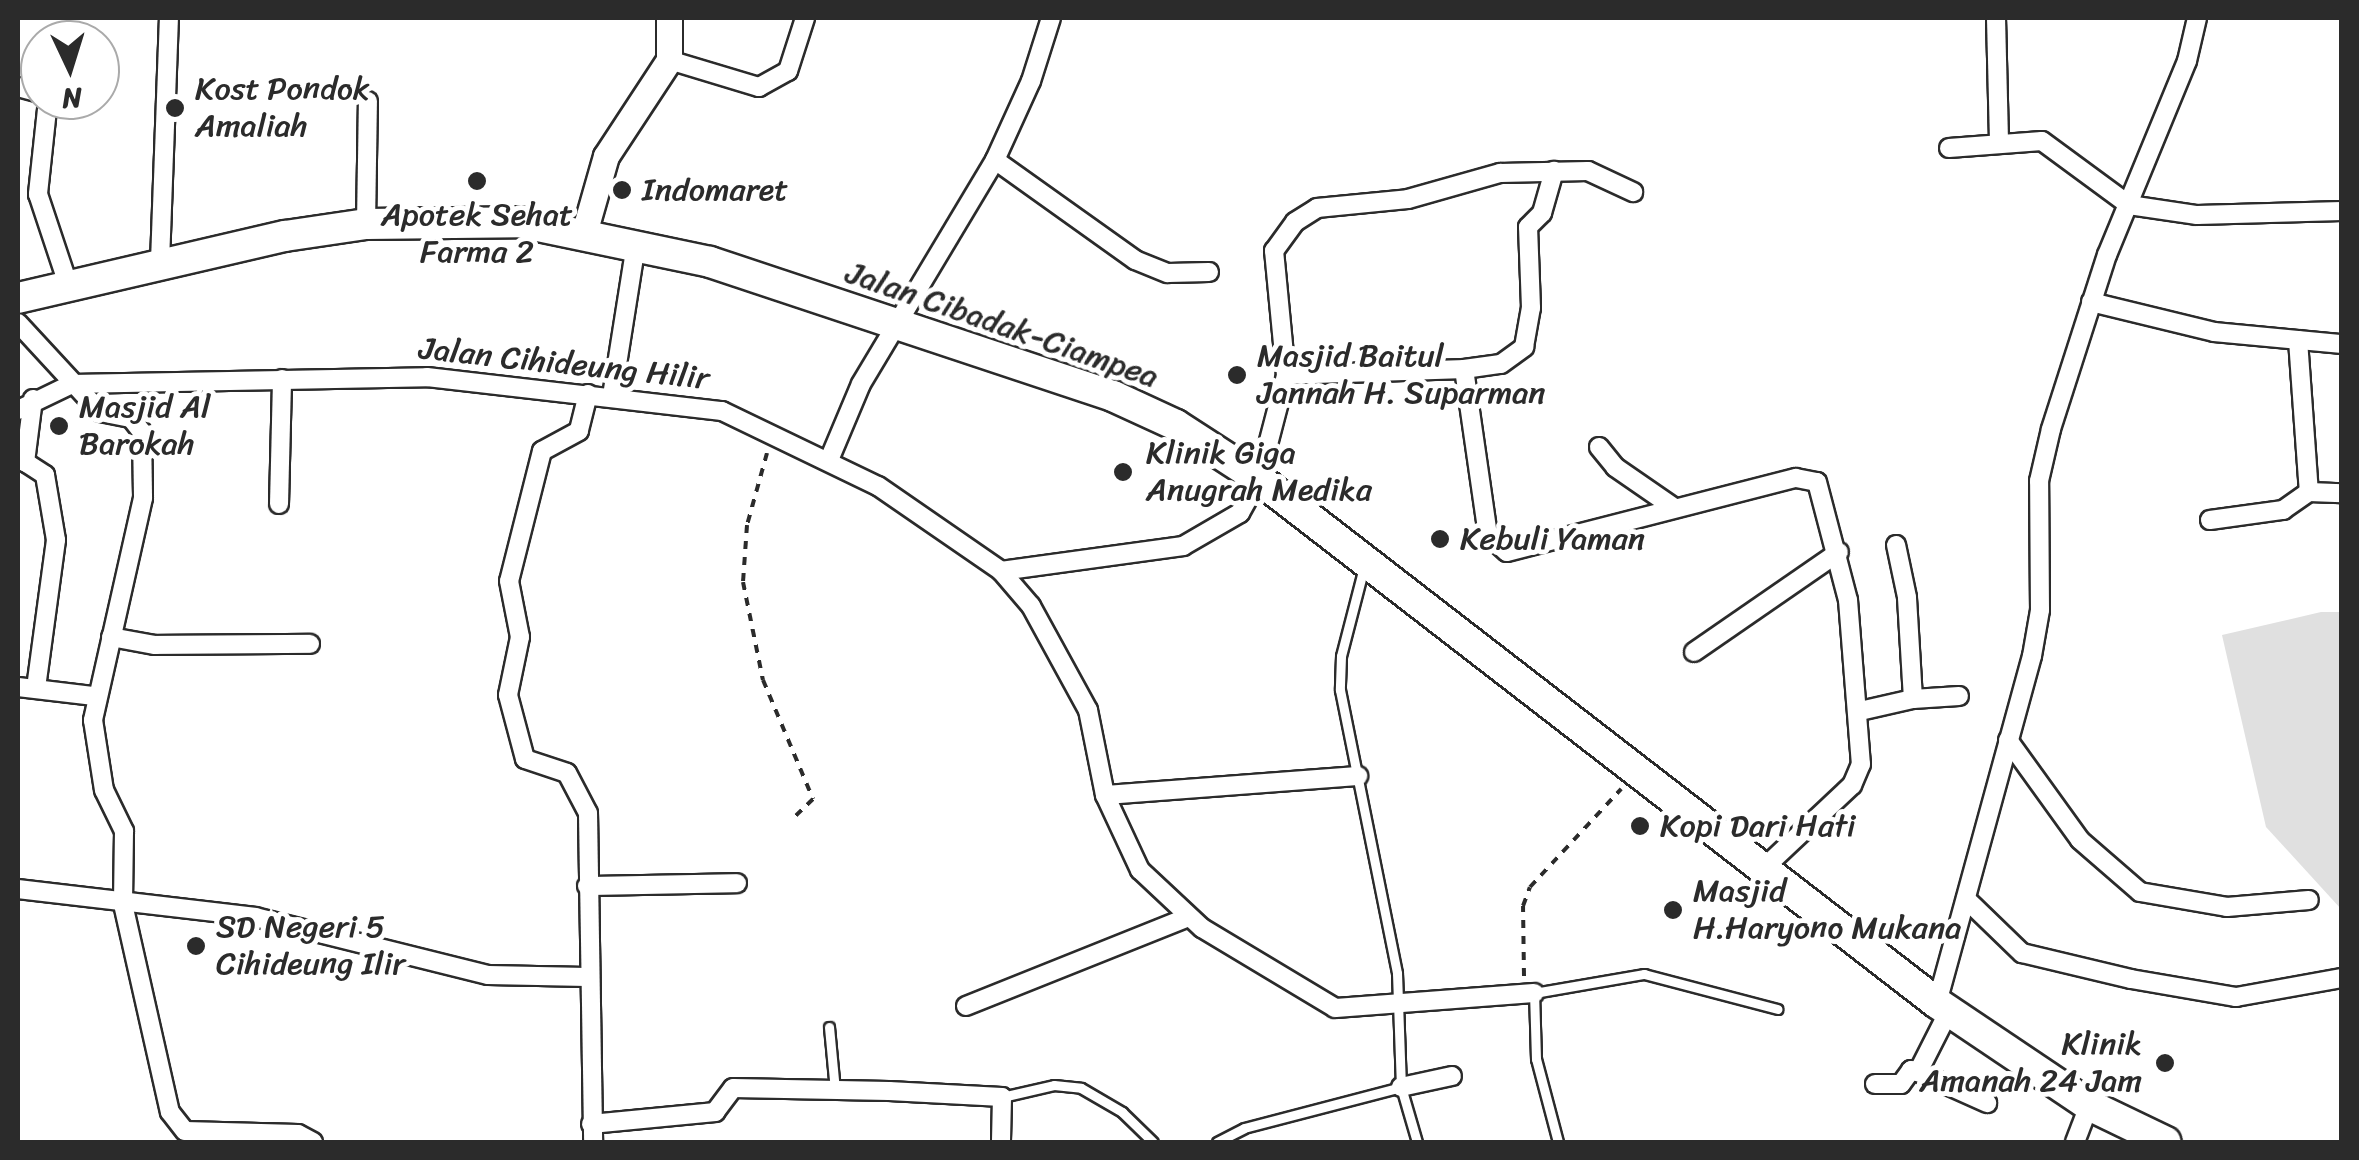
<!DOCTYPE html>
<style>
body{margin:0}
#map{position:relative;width:2359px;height:1160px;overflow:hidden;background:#fff;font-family:Sriracha,sans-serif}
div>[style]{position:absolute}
.green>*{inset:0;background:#e0e0e0}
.path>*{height:4px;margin-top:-2px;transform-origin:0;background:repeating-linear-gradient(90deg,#2b2b2b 0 8px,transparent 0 16px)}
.roads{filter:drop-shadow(2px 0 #2b2b2b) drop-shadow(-2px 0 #2b2b2b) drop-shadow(0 2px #2b2b2b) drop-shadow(0 -2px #2b2b2b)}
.service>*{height:9px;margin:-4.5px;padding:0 4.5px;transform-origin:4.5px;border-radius:4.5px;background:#fff}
.minor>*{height:18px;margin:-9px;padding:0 9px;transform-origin:9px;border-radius:9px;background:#fff}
.secondary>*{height:25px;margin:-12.5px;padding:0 12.5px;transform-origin:12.5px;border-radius:12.5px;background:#fff}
.trunk>*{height:30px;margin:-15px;padding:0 15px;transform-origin:15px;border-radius:15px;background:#fff}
.dots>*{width:28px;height:28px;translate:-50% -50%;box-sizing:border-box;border:5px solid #fff;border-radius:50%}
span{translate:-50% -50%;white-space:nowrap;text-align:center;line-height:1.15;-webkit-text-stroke:10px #fff;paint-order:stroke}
.poi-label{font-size:32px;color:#2b2b2b}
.left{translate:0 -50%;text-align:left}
.right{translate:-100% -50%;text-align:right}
.street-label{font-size:32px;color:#2b2b2b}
.frame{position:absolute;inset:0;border:20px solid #2b2b2b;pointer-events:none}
.north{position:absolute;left:20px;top:20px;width:100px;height:100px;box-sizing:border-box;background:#fff;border:2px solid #aaa;border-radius:50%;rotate:176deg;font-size:28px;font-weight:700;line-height:40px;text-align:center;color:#2b2b2b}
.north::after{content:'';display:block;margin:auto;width:35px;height:45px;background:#2b2b2b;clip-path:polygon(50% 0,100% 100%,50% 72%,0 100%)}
</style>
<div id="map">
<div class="green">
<div style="clip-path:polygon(2321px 612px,2341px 612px,2341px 909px,2266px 827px,2222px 635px)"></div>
</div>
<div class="path">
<div style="left:767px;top:453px;width:75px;rotate:105.5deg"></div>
<div style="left:747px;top:525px;width:57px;rotate:94deg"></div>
<div style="left:743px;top:582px;width:100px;rotate:78.5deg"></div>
<div style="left:763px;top:680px;width:129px;rotate:67.2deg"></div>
<div style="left:813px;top:799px;width:29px;rotate:136deg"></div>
<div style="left:1524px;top:976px;width:70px;rotate:-90.8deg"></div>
<div style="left:1523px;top:906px;width:20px;rotate:-70deg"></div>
<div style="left:1530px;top:887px;width:134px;rotate:-47.1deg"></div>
</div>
<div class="roads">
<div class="service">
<div style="left:1364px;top:567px;width:92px;rotate:104.5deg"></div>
<div style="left:1341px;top:656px;width:34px;rotate:92deg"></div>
<div style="left:1340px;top:690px;width:289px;rotate:78.6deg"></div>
<div style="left:1397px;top:973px;width:114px;rotate:88deg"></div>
<div style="left:1401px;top:1087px;width:57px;rotate:73.8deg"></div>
<div style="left:829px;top:1027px;width:63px;rotate:84.6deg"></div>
<div style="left:1002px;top:1097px;width:53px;rotate:-13deg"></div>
<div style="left:1054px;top:1085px;width:27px;rotate:6deg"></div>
<div style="left:1081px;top:1088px;width:48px;rotate:30.3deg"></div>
<div style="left:1122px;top:1112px;width:43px;rotate:44.1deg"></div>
<div style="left:1217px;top:1142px;width:30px;rotate:-27deg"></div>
<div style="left:1244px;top:1128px;width:162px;rotate:-14.6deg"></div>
<div style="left:1558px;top:1142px;width:86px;rotate:-104.8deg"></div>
<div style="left:1536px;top:1059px;width:66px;rotate:-91.7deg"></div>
<div style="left:1534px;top:993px;width:112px;rotate:-9.8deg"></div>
<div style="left:1644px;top:974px;width:138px;rotate:14.7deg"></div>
</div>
<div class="minor">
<div style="left:1996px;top:18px;width:123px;rotate:88.6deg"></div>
<div style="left:669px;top:60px;width:94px;rotate:16.7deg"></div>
<div style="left:759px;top:87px;width:33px;rotate:-29deg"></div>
<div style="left:788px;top:71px;width:56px;rotate:-72.2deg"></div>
<div style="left:18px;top:87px;width:23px;rotate:15deg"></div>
<div style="left:48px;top:100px;width:95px;rotate:96.1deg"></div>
<div style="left:38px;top:194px;width:95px;rotate:71.6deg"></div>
<div style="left:1949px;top:148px;width:93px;rotate:-4.3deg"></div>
<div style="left:2042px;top:141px;width:108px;rotate:36.3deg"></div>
<div style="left:2129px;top:205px;width:69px;rotate:8.4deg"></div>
<div style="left:2197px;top:215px;width:145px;rotate:-1.6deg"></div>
<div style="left:995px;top:160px;width:172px;rotate:35.5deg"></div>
<div style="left:1135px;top:260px;width:35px;rotate:22deg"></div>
<div style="left:1168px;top:273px;width:41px;rotate:-1.4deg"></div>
<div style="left:366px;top:224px;width:123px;rotate:-89.1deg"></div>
<div style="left:160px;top:262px;width:244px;rotate:-87.9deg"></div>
<div style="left:2091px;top:302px;width:127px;rotate:13.7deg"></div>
<div style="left:2214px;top:332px;width:129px;rotate:5.4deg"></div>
<div style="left:18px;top:323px;width:121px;rotate:47.3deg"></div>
<div style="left:100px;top:412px;width:32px;rotate:11deg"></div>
<div style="left:131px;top:418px;width:18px;rotate:52deg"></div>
<div style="left:142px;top:432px;width:66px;rotate:89.1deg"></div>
<div style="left:143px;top:498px;width:228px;rotate:102.7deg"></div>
<div style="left:93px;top:720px;width:71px;rotate:81.1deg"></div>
<div style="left:104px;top:790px;width:46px;rotate:64deg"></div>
<div style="left:124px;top:831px;width:73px;rotate:90.8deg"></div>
<div style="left:123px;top:904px;width:213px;rotate:77.3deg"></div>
<div style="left:170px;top:1112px;width:24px;rotate:52deg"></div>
<div style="left:185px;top:1131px;width:113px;rotate:1.5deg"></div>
<div style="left:298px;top:1134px;width:17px;rotate:28deg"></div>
<div style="left:2298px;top:340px;width:152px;rotate:85.9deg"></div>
<div style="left:1464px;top:369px;width:37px;rotate:-8deg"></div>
<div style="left:1501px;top:364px;width:29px;rotate:-36deg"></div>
<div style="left:1524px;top:347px;width:40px;rotate:-80deg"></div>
<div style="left:1531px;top:308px;width:81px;rotate:-92.1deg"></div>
<div style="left:1528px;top:227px;width:20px;rotate:-45deg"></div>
<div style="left:1542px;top:213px;width:44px;rotate:-74.1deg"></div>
<div style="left:1286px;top:375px;width:178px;rotate:-1.9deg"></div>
<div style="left:1464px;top:369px;width:168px;rotate:81.8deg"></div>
<div style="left:1488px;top:535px;width:25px;rotate:42deg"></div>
<div style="left:1507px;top:552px;width:298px;rotate:-14.4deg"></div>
<div style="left:1796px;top:478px;width:21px;rotate:11deg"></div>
<div style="left:1817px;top:482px;width:122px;rotate:75.3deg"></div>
<div style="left:1848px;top:600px;width:165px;rotate:85.5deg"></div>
<div style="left:1861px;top:764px;width:23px;rotate:113deg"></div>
<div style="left:1852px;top:785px;width:122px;rotate:136.7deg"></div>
<div style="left:588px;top:394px;width:38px;rotate:104deg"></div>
<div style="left:579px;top:431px;width:42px;rotate:151.6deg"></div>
<div style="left:542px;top:451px;width:134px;rotate:104.2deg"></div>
<div style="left:509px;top:581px;width:57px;rotate:78.9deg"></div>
<div style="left:520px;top:637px;width:59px;rotate:101.7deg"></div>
<div style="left:508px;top:695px;width:66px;rotate:75.1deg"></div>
<div style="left:525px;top:759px;width:44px;rotate:18.4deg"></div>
<div style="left:567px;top:773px;width:45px;rotate:62.3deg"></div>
<div style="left:588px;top:813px;width:329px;rotate:89.1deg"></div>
<div style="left:612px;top:396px;width:153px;rotate:-81deg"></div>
<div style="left:33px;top:399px;width:64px;rotate:97.2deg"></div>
<div style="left:25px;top:462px;width:24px;rotate:33deg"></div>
<div style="left:45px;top:475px;width:66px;rotate:80.4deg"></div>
<div style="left:56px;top:540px;width:149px;rotate:97.7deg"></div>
<div style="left:18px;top:410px;width:60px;rotate:-25.7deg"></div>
<div style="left:72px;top:384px;width:355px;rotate:-1.1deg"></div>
<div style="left:427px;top:377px;width:297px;rotate:6.6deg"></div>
<div style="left:722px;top:411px;width:173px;rotate:25.7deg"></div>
<div style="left:878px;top:486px;width:150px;rotate:34.6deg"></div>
<div style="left:1001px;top:571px;width:46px;rotate:49.4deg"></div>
<div style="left:1031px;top:606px;width:119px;rotate:61.3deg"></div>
<div style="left:1088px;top:710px;width:87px;rotate:78.7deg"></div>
<div style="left:1105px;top:795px;width:83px;rotate:65deg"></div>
<div style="left:1140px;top:870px;width:85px;rotate:43.1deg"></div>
<div style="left:1202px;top:928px;width:155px;rotate:31deg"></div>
<div style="left:1335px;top:1008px;width:200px;rotate:-4.3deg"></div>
<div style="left:1599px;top:447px;width:26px;rotate:51deg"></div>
<div style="left:1615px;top:467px;width:70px;rotate:34.6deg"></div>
<div style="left:829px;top:460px;width:82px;rotate:-67.2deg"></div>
<div style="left:861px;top:384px;width:261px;rotate:-59.1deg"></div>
<div style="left:995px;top:160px;width:87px;rotate:-65.5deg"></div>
<div style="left:1031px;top:81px;width:66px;rotate:-72.4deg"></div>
<div style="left:279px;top:504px;width:125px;rotate:-88.6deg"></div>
<div style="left:2210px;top:520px;width:74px;rotate:-7.8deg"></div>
<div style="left:2283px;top:510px;width:32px;rotate:-35deg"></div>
<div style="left:2309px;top:492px;width:33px;rotate:2deg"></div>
<div style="left:1001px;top:571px;width:184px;rotate:-7.8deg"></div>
<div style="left:1183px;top:546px;width:66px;rotate:-30.1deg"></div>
<div style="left:1240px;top:513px;width:39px;rotate:-61deg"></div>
<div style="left:1259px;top:479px;width:107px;rotate:-75.4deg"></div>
<div style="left:1286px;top:375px;width:125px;rotate:-95.5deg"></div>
<div style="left:1274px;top:251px;width:36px;rotate:-54deg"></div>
<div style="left:1295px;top:222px;width:26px;rotate:-32deg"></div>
<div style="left:1317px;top:208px;width:91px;rotate:-5.6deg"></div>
<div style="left:1408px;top:199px;width:96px;rotate:-15.8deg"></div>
<div style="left:1500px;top:173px;width:88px;rotate:-1.3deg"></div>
<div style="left:1588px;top:171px;width:50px;rotate:25deg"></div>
<div style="left:111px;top:637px;width:45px;rotate:10.3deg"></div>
<div style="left:155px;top:645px;width:155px;rotate:-0.4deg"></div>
<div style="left:1694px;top:652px;width:176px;rotate:-34.6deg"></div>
<div style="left:18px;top:687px;width:77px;rotate:6.8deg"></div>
<div style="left:1913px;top:699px;width:46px;rotate:-3.7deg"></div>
<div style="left:1860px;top:711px;width:54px;rotate:-12.8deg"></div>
<div style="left:1913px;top:699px;width:102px;rotate:-93.4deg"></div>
<div style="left:1907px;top:597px;width:53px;rotate:-101.9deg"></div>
<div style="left:2008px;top:740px;width:123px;rotate:54.2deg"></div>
<div style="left:2080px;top:840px;width:79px;rotate:40.9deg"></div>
<div style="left:2140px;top:892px;width:88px;rotate:9.8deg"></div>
<div style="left:2227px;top:907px;width:82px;rotate:-4.9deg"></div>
<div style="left:1105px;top:795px;width:254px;rotate:-4.3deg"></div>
<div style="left:587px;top:886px;width:150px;rotate:-1.1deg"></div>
<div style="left:18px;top:889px;width:239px;rotate:6.7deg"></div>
<div style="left:255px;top:917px;width:240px;rotate:14deg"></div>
<div style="left:488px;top:975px;width:99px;rotate:1.2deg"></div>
<div style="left:1966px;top:899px;width:78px;rotate:44deg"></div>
<div style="left:2022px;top:953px;width:112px;rotate:13.4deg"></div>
<div style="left:2131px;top:979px;width:107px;rotate:9.7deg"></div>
<div style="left:2236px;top:997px;width:108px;rotate:-10.2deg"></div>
<div style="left:1937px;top:1003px;width:360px;rotate:-74.7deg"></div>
<div style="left:2032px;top:656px;width:47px;rotate:-80.1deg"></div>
<div style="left:2040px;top:610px;width:129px;rotate:-90.4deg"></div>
<div style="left:2039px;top:481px;width:53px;rotate:-77deg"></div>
<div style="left:2051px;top:429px;width:183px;rotate:-72.2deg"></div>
<div style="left:2107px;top:255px;width:210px;rotate:-67.6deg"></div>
<div style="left:2187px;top:61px;width:44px;rotate:-76.9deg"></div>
<div style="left:966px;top:1006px;width:240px;rotate:-21.8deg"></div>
<div style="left:1918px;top:1072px;width:76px;rotate:24.2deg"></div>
<div style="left:1875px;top:1084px;width:26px"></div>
<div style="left:1901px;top:1084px;width:17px;rotate:-54deg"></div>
<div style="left:1911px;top:1070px;width:7px;rotate:16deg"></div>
<div style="left:1918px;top:1072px;width:68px;rotate:-63.1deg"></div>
<div style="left:1401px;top:1087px;width:52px;rotate:-12.2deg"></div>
<div style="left:591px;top:1124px;width:125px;rotate:-5.5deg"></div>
<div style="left:715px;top:1112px;width:30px;rotate:-53deg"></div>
<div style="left:733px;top:1088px;width:156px;rotate:1.1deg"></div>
<div style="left:889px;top:1091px;width:113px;rotate:3deg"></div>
<div style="left:1002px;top:1097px;width:45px;rotate:91.3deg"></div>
<div style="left:2075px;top:1142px;width:40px;rotate:-69deg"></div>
</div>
<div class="secondary">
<div style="left:584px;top:233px;width:80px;rotate:-74.1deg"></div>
<div style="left:606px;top:156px;width:115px;rotate:-56.7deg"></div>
<div style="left:669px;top:60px;width:42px;rotate:-90deg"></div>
</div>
<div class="trunk">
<div style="left:18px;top:298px;width:274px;rotate:-13.1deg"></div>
<div style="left:285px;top:236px;width:82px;rotate:-8.4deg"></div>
<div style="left:366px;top:224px;width:153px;rotate:-0.7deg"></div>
<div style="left:519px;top:222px;width:195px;rotate:11.8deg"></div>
<div style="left:710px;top:262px;width:425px;rotate:18.4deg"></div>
<div style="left:1113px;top:396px;width:69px;rotate:24.7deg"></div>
<div style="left:1176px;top:425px;width:99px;rotate:33deg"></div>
<div style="left:1259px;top:479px;width:857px;rotate:37.7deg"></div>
<div style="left:1937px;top:1003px;width:183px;rotate:33.9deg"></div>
<div style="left:2089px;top:1105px;width:85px;rotate:25.7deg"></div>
</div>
</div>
<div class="dots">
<div style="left:175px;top:108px;background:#2b2b2b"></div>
<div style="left:477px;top:181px;background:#2b2b2b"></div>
<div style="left:622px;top:190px;background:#2b2b2b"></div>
<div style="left:1237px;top:375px;background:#2b2b2b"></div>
<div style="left:59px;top:426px;background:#2b2b2b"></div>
<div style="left:1123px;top:472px;background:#2b2b2b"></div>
<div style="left:1440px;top:539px;background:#2b2b2b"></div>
<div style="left:1640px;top:826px;background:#2b2b2b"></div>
<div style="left:1673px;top:910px;background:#2b2b2b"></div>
<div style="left:196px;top:946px;background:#2b2b2b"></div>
<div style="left:2165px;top:1063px;background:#2b2b2b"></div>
</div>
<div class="poi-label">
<span class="left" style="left:195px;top:108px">Kost Pondok<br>Amaliah</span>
<span class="left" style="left:642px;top:190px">Indomaret</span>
<span style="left:477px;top:234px">Apotek Sehat<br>Farma 2</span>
<span class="left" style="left:1257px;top:375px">Masjid Baitul<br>Jannah H. Suparman</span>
<span class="left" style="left:79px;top:426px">Masjid Al<br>Barokah</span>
<span class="left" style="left:1146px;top:472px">Klinik Giga<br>Anugrah Medika</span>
<span class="left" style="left:1460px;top:539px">Kebuli Yaman</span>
<span class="left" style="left:1660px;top:826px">Kopi Dari Hati</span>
<span class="left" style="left:1693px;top:910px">Masjid<br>H.Haryono Mukana</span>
<span class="left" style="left:216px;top:946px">SD Negeri 5<br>Cihideung Ilir</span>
<span class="right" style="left:2142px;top:1063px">Klinik<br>Amanah 24 Jam</span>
</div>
<div class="street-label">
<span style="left:1002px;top:325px;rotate:19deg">Jalan Cibadak-Ciampea</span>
<span style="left:564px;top:364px;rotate:6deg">Jalan Cihideung Hilir</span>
</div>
<div class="frame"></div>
<div class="north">N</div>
</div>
